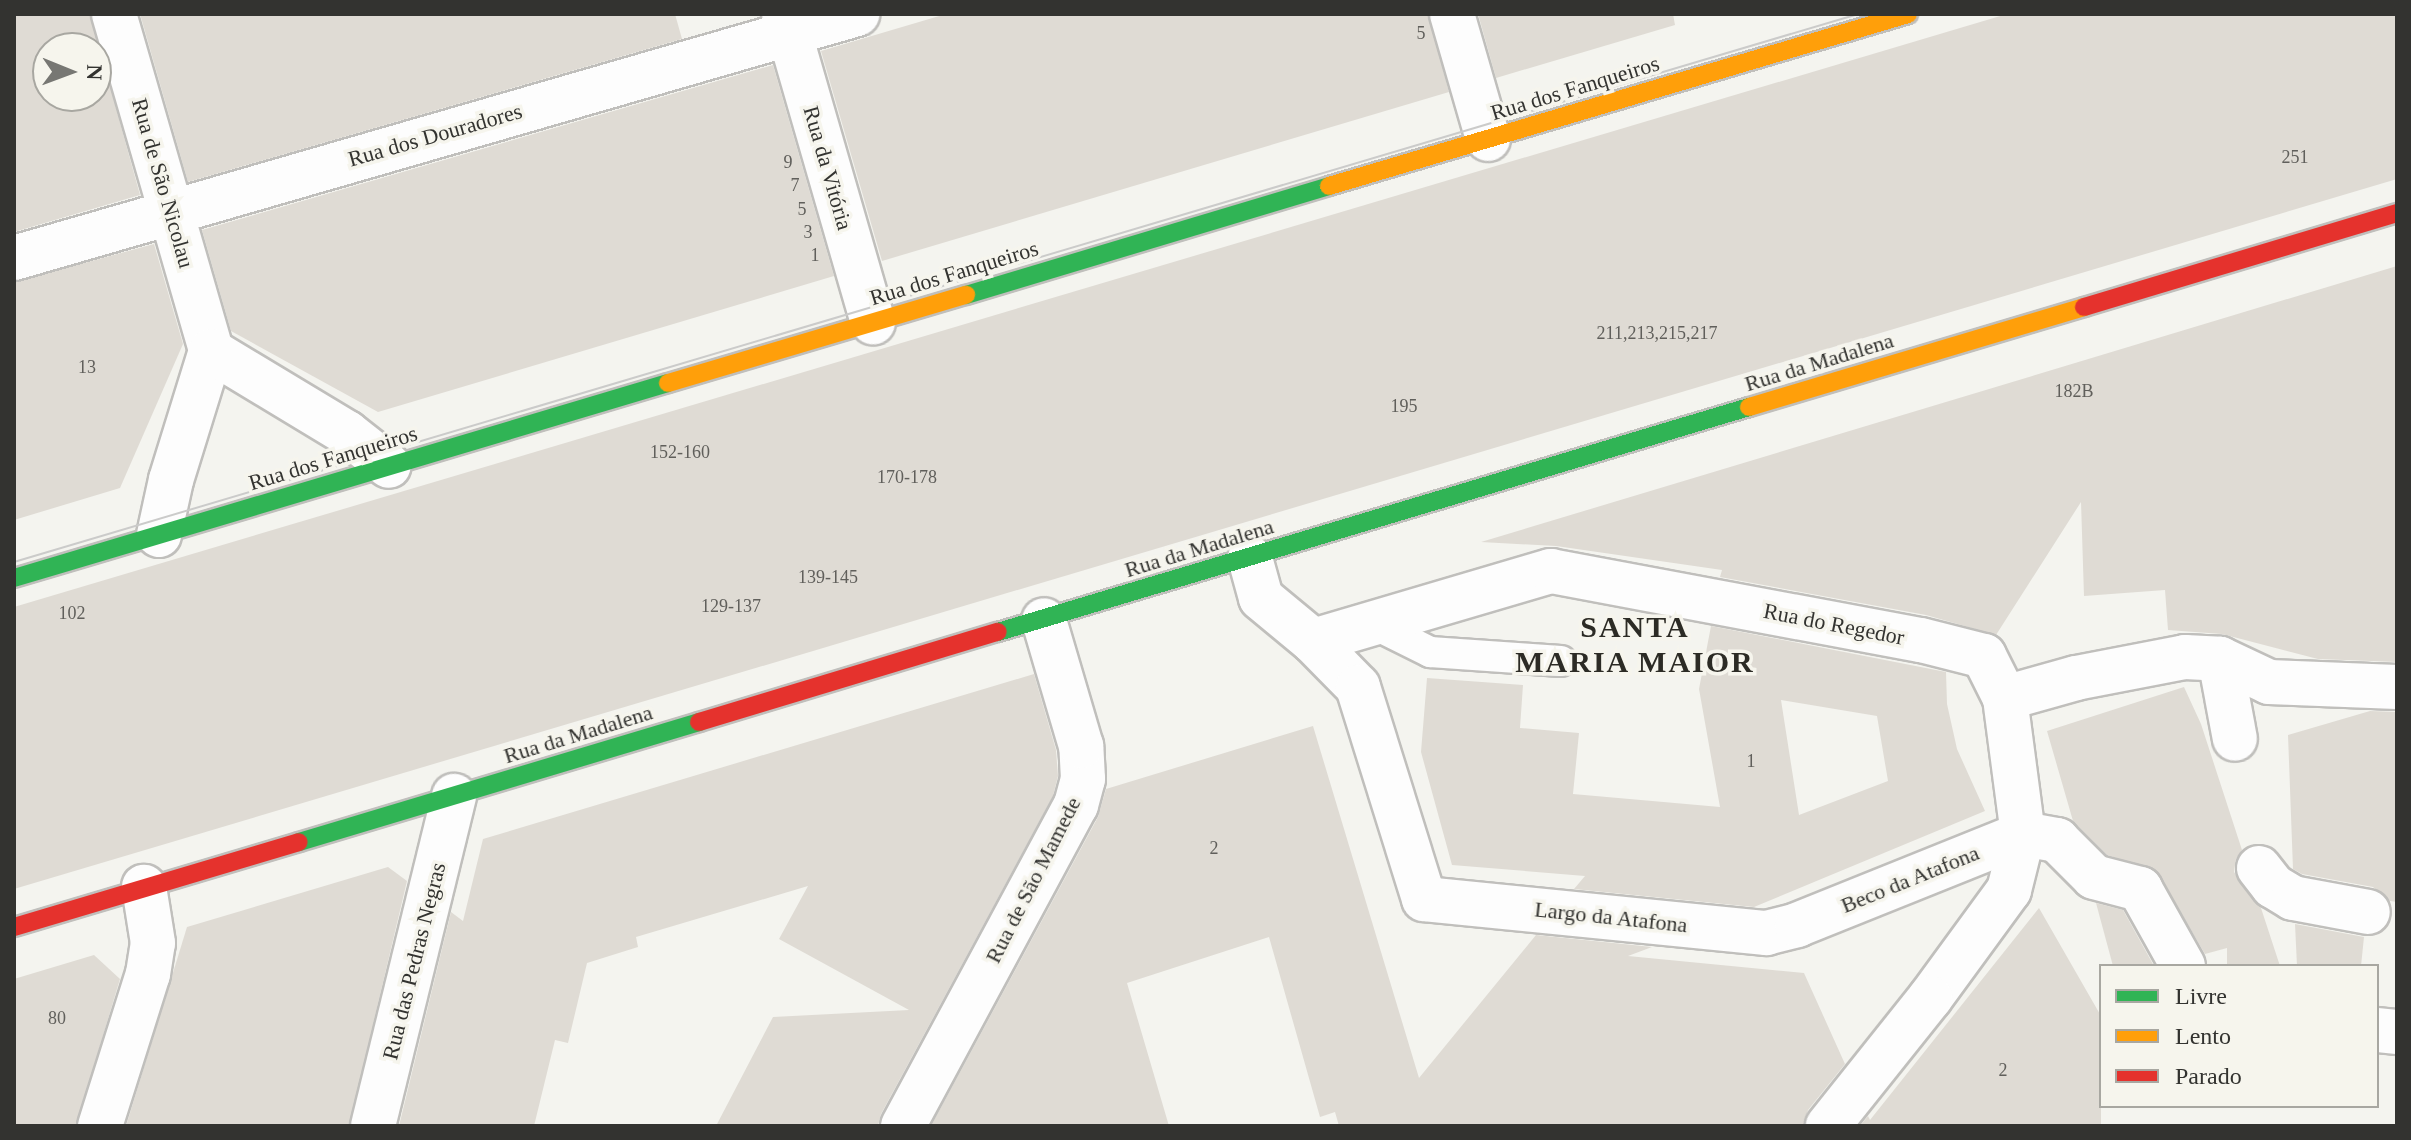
<!DOCTYPE html>
<meta charset="utf-8">
<style>
body{margin:0}
#map{position:relative;width:2411px;height:1140px;overflow:hidden;background:#f4f4ef;font-family:Georgia,serif}
div>[style]{position:absolute}
.building>*{inset:0;background:#dfdbd4}
.roads{filter:drop-shadow(2px 0 #c0bfbc) drop-shadow(-2px 0 #c0bfbc) drop-shadow(0 2px #c0bfbc) drop-shadow(0 -2px #c0bfbc)}
.lane>*{height:30px;margin:-15px;padding:0 15px;transform-origin:15px;border-radius:15px;background:#fdfdfd}
.street>*{height:44px;margin:-22px;padding:0 22px;transform-origin:22px;border-radius:22px;background:#fdfdfd}
.fast>*{height:18px;margin:-9px;padding:0 9px;transform-origin:9px;border-radius:9px;background:#30b455}
.slow>*{height:18px;margin:-9px;padding:0 9px;transform-origin:9px;border-radius:9px;background:#ff9f0a}
.jam>*{height:18px;margin:-9px;padding:0 9px;transform-origin:9px;border-radius:9px;background:#e5322d}
.tram>*{height:2px;margin:-1px;padding:0 1px;transform-origin:1px;border-radius:1px;background:#cbcbca}
span{translate:-50% -50%;white-space:nowrap;text-align:center;line-height:1.15;-webkit-text-stroke:7px #f6f5ed;paint-order:stroke}
.number-label{font-size:18px;color:#605f5b}
.number-label span{-webkit-text-stroke-width:0}
.street-label{font-size:22px;color:#333330}
.district-label{font-size:30px;color:#2c2b25;font-weight:700;letter-spacing:2px}
.frame{position:absolute;inset:0;border:16px solid #333330;pointer-events:none}
.legend{position:absolute;left:2099px;top:964px;width:280px;height:144px;box-sizing:border-box;background:#f6f5ed;border:2px solid #a8a7a1;margin:0;padding:10px 14px;list-style:none;font-size:24px;color:#333330}
.legend li{display:flex;align-items:center;gap:16px;height:40px}
.legend b{width:40px;border:2px solid #a8a7a1}
.north{position:absolute;left:32px;top:32px;width:80px;height:80px;box-sizing:border-box;background:#f6f5ed;border:2px solid #a8a7a1;border-radius:50%;rotate:91deg;font-size:22px;font-weight:700;line-height:32px;text-align:center;color:#333330}
.north::after{content:'';display:block;margin:auto;width:28px;height:36px;background:#777773;clip-path:polygon(50% 0,100% 100%,50% 72%,0 100%)}
</style>
<div id="map">
<div class="building">
<div style="clip-path:polygon(evenodd,14px 14px,90px 14px,140px 195px,14px 232px,14px 14px,48px 48px,96px 48px,96px 96px,48px 96px,48px 48px)"></div>
<div style="clip-path:polygon(140px 14px,675px 14px,682px 39px,188px 182px)"></div>
<div style="clip-path:polygon(946px 14px,1428px 14px,1449px 92px,882px 261px,821px 51px)"></div>
<div style="clip-path:polygon(1478px 14px,1673px 14px,1675px 25px,1496px 78px)"></div>
<div style="clip-path:polygon(2007px 14px,2397px 14px,2397px 179px,14px 889px,14px 607px)"></div>
<div style="clip-path:polygon(773px 65px,834px 276px,378px 412px,231px 331px,202px 230px)"></div>
<div style="clip-path:polygon(154px 244px,183px 344px,120px 488px,14px 520px,14px 282px)"></div>
<div style="clip-path:polygon(2397px 266px,2397px 662px,2318px 659px,2222px 634px,2168px 630px,2165px 590px,2084px 596px,2081px 502px,1996px 635px,1926px 615px,1720px 577px,1722px 570px,1556px 546px,1481px 542px)"></div>
<div style="clip-path:polygon(evenodd,1711px 626px,1946px 672px,1947px 704px,1957px 749px,1985px 811px,1754px 907px,1574px 889px,1585px 876px,1452px 865px,1421px 752px,1427px 678px,1523px 685px,1520px 728px,1579px 733px,1573px 794px,1720px 807px,1699px 689px,1711px 626px,1781px 700px,1877px 716px,1888px 781px,1799px 815px,1781px 700px)"></div>
<div style="clip-path:polygon(1034px 674px,1056px 750px,1058px 776px,1053px 796px,881px 1114px,878px 1126px,716px 1126px,773px 1017px,909px 1010px,779px 939px,808px 886px,636px 937px,638px 947px,587px 963px,568px 1043px,555px 1040px,534px 1126px,399px 1126px,451px 912px,463px 921px,483px 839px)"></div>
<div style="clip-path:polygon(2184px 687px,2201px 724px,2242px 850px,2236px 859px,2234px 872px,2261px 908px,2280px 966px,2227px 966px,2227px 948px,2205px 954px,2156px 870px,2107px 855px,2073px 821px,2047px 731px)"></div>
<div style="clip-path:polygon(2370px 711px,2397px 712px,2397px 902px,2390px 901px,2373px 887px,2302px 874px,2293px 869px,2288px 735px)"></div>
<div style="clip-path:polygon(1313px 726px,1419px 1078px,1536px 935px,1652px 947px,1628px 956px,1804px 973px,1845px 1064px,1808px 1110px,1804px 1126px,1339px 1126px,1335px 1112px,1320px 1117px,1269px 937px,1127px 983px,1169px 1126px,931px 1126px,1098px 817px,1106px 789px)"></div>
<div style="clip-path:polygon(388px 867px,407px 881px,349px 1126px,126px 1126px,187px 927px)"></div>
<div style="clip-path:polygon(2096px 903px,2123px 910px,2154px 966px,2113px 966px)"></div>
<div style="clip-path:polygon(2039px 908px,2101px 1016px,2101px 1126px,1860px 1126px,1868px 1116px,1870px 1120px)"></div>
<div style="clip-path:polygon(2295px 924px,2364px 937px,2361px 966px,2297px 966px)"></div>
<div style="clip-path:polygon(94px 955px,120px 979px,76px 1126px,14px 1126px,14px 979px)"></div>
</div>
<div class="roads">
<div class="lane">
<div style="left:1374px;top:624px;width:63px;rotate:26.6deg"></div>
<div style="left:1430px;top:652px;width:131px;rotate:3.9deg"></div>
</div>
<div class="street">
<div style="left:114px;top:14px;width:351px;rotate:73.9deg"></div>
<div style="left:784px;top:14px;width:321px;rotate:73.9deg"></div>
<div style="left:1452px;top:14px;width:130px;rotate:73.9deg"></div>
<div style="left:14px;top:258px;width:878px;rotate:-16.14deg"></div>
<div style="left:159px;top:535px;width:56px;rotate:-77.7deg"></div>
<div style="left:171px;top:480px;width:135px;rotate:-72.8deg"></div>
<div style="left:211px;top:351px;width:159px;rotate:31.1deg"></div>
<div style="left:347px;top:433px;width:53px;rotate:38.2deg"></div>
<div style="left:1250px;top:558px;width:41px;rotate:74.6deg"></div>
<div style="left:1261px;top:598px;width:67px;rotate:39.6deg"></div>
<div style="left:1313px;top:641px;width:64px;rotate:45.6deg"></div>
<div style="left:1358px;top:687px;width:222px;rotate:72.7deg"></div>
<div style="left:1424px;top:899px;width:344px;rotate:5.7deg"></div>
<div style="left:1766px;top:933px;width:32px;rotate:-14deg"></div>
<div style="left:1797px;top:925px;width:244px;rotate:-21.9deg"></div>
<div style="left:1313px;top:641px;width:248px;rotate:-16.4deg"></div>
<div style="left:1551px;top:571px;width:376px;rotate:10.6deg"></div>
<div style="left:1921px;top:640px;width:65px;rotate:14.3deg"></div>
<div style="left:1984px;top:656px;width:47px;rotate:63.4deg"></div>
<div style="left:2005px;top:698px;width:137px;rotate:82.5deg"></div>
<div style="left:2023px;top:834px;width:58px;rotate:104deg"></div>
<div style="left:2009px;top:890px;width:134px;rotate:126.2deg"></div>
<div style="left:1930px;top:998px;width:164px;rotate:128.6deg"></div>
<div style="left:2220px;top:659px;width:81px;rotate:79.4deg"></div>
<div style="left:2005px;top:698px;width:74px;rotate:-15.7deg"></div>
<div style="left:2076px;top:678px;width:111px;rotate:-10.9deg"></div>
<div style="left:2185px;top:657px;width:35px;rotate:3deg"></div>
<div style="left:2220px;top:659px;width:54px;rotate:25.1deg"></div>
<div style="left:2269px;top:682px;width:128px;rotate:2.2deg"></div>
<div style="left:2023px;top:834px;width:35px;rotate:10deg"></div>
<div style="left:2057px;top:840px;width:52px;rotate:45deg"></div>
<div style="left:2094px;top:877px;width:48px;rotate:14.6deg"></div>
<div style="left:2140px;top:889px;width:88px;rotate:60.8deg"></div>
<div style="left:2259px;top:868px;width:23px;rotate:52deg"></div>
<div style="left:2273px;top:886px;width:23px;rotate:31deg"></div>
<div style="left:2293px;top:898px;width:76px;rotate:10.6deg"></div>
<div style="left:2377px;top:1030px;width:20px;rotate:6deg"></div>
<div style="left:100px;top:1126px;width:159px;rotate:-72.5deg"></div>
<div style="left:148px;top:974px;width:31px;rotate:-81deg"></div>
<div style="left:153px;top:943px;width:57px;rotate:-99.1deg"></div>
<div style="left:373px;top:1126px;width:340px;rotate:-76.2deg"></div>
<div style="left:903px;top:1126px;width:365px;rotate:-61.7deg"></div>
<div style="left:1076px;top:805px;width:27px;rotate:-75deg"></div>
<div style="left:1083px;top:779px;width:33px;rotate:-93deg"></div>
<div style="left:1081px;top:746px;width:131px;rotate:-106.4deg"></div>
</div>
<div class="fast">
<div style="left:966px;top:295px;width:379px;rotate:-16.7deg"></div>
<div style="left:14px;top:578px;width:682px;rotate:-16.6deg"></div>
<div style="left:998px;top:632px;width:784px;rotate:-16.68deg"></div>
<div style="left:299px;top:842px;width:418px;rotate:-16.7deg"></div>
</div>
<div class="slow">
<div style="left:1329px;top:186px;width:604px;rotate:-16.54deg"></div>
<div style="left:668px;top:383px;width:311px;rotate:-16.5deg"></div>
<div style="left:1749px;top:407px;width:350px;rotate:-16.6deg"></div>
</div>
<div class="jam">
<div style="left:2084px;top:307px;width:327px;rotate:-16.7deg"></div>
<div style="left:699px;top:722px;width:312px;rotate:-16.8deg"></div>
<div style="left:14px;top:927px;width:297px;rotate:-16.6deg"></div>
</div>
</div>
<div class="tram">
<div style="left:14px;top:562px;width:1924px;rotate:-16.55deg"></div>
</div>
<div class="number-label">
<span style="left:1421px;top:33px">5</span>
<span style="left:2295px;top:157px">251</span>
<span style="left:788px;top:162px">9</span>
<span style="left:795px;top:185px">7</span>
<span style="left:802px;top:209px">5</span>
<span style="left:808px;top:232px">3</span>
<span style="left:815px;top:255px">1</span>
<span style="left:1657px;top:333px">211,213,215,217</span>
<span style="left:87px;top:367px">13</span>
<span style="left:2074px;top:391px">182B</span>
<span style="left:1404px;top:406px">195</span>
<span style="left:680px;top:452px">152-160</span>
<span style="left:907px;top:477px">170-178</span>
<span style="left:828px;top:577px">139-145</span>
<span style="left:731px;top:606px">129-137</span>
<span style="left:72px;top:613px">102</span>
<span style="left:1751px;top:761px">1</span>
<span style="left:1214px;top:848px">2</span>
<span style="left:57px;top:1018px">80</span>
<span style="left:2003px;top:1070px">2</span>
</div>
<div class="street-label">
<span style="left:1575px;top:88px;rotate:-17deg">Rua dos Fanqueiros</span>
<span style="left:435px;top:135px;rotate:-16deg">Rua dos Douradores</span>
<span style="left:828px;top:168px;rotate:74deg">Rua da Vitória</span>
<span style="left:163px;top:183px;rotate:74deg">Rua de São Nicolau</span>
<span style="left:954px;top:273px;rotate:-17deg">Rua dos Fanqueiros</span>
<span style="left:1819px;top:362px;rotate:-17deg">Rua da Madalena</span>
<span style="left:333px;top:458px;rotate:-17deg">Rua dos Fanqueiros</span>
<span style="left:1199px;top:548px;rotate:-17deg">Rua da Madalena</span>
<span style="left:1834px;top:624px;rotate:11deg">Rua do Regedor</span>
<span style="left:578px;top:734px;rotate:-17deg">Rua da Madalena</span>
<span style="left:1910px;top:879px;rotate:-22deg">Beco da Atafona</span>
<span style="left:1033px;top:880px;rotate:-63deg">Rua de São Mamede</span>
<span style="left:1611px;top:917px;rotate:6deg">Largo da Atafona</span>
<span style="left:414px;top:961px;rotate:-76deg">Rua das Pedras Negras</span>
</div>
<div class="district-label">
<span style="left:1635px;top:644px">SANTA<br>MARIA MAIOR</span>
</div>
<div class="frame"></div>
<ul class="legend">
<li><b style="height:10px;background:#30b455"></b>Livre</li>
<li><b style="height:10px;background:#ff9f0a"></b>Lento</li>
<li><b style="height:10px;background:#e5322d"></b>Parado</li>
</ul>
<div class="north">N</div>
</div>
